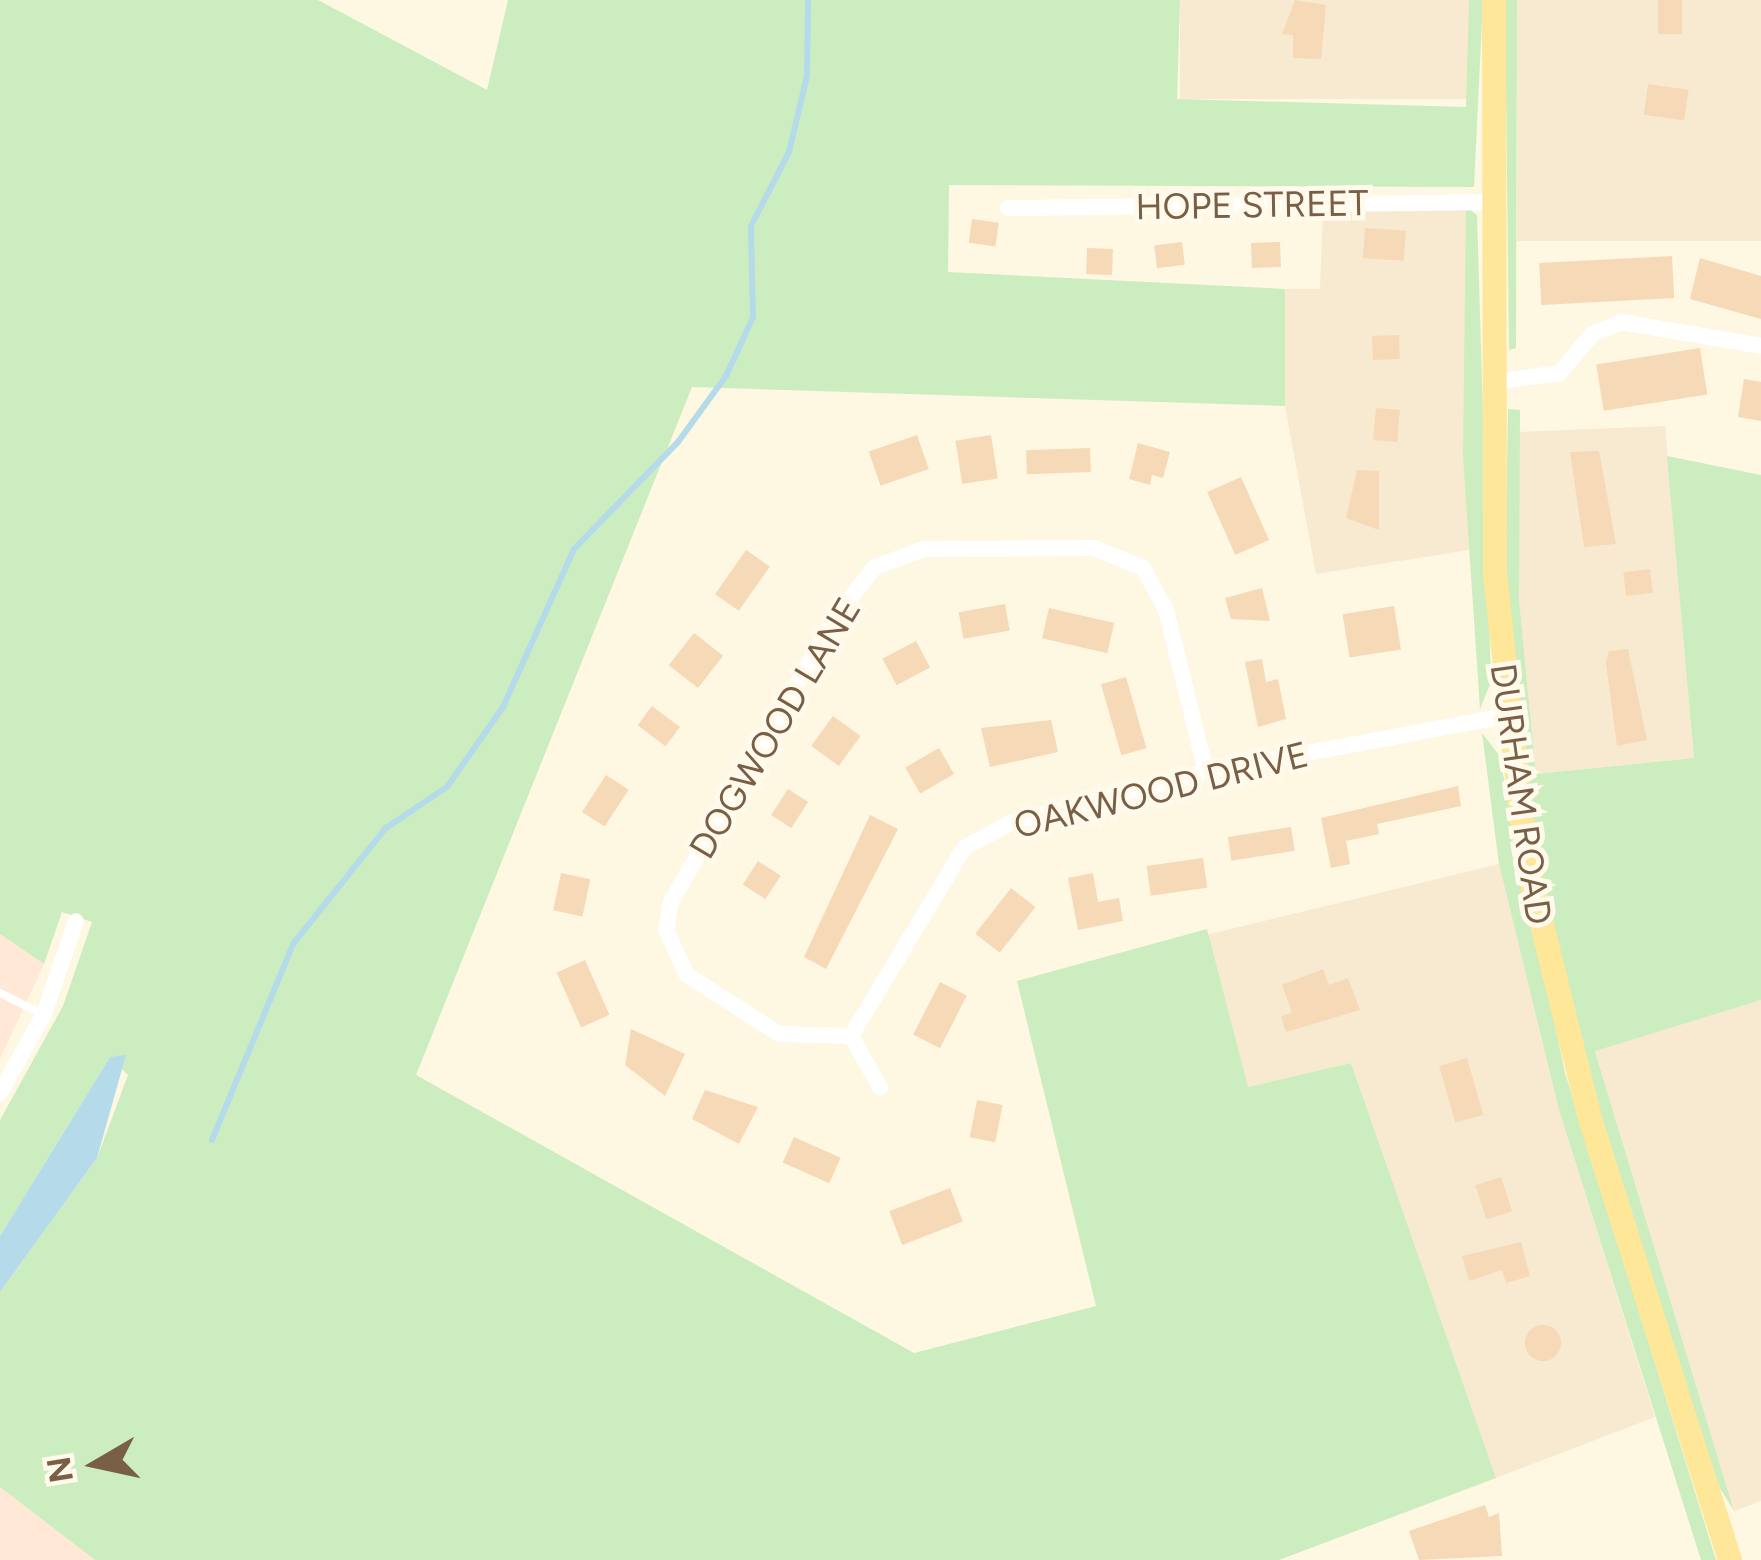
<!DOCTYPE html>
<style>
body{margin:0}
#map{position:relative;width:1761px;height:1560px;overflow:hidden;background:#fef7e2;font-family:Figtree,sans-serif}
div>[style]{position:absolute}
.residential>*{inset:0;background:#f7ead0;transform-origin:0 0}
.commercial>*{inset:0;background:#ffe8d6}
.green>*{inset:0;background:#ccedbf}
.water>*{inset:0;background:#b5dbea}
.stream>*{height:6px;margin:-3px;padding:0 3px;transform-origin:3px;border-radius:3px;background:#b5dbea}
.building>*{inset:0;background:#f6d9b7;transform-origin:0 0}
.round{border-radius:50%}
.service>*{height:8px;margin:-4px;padding:0 4px;transform-origin:4px;border-radius:4px;background:#fff}
.minor>*{height:16px;margin:-8px;padding:0 8px;transform-origin:8px;border-radius:8px;background:#fff}
.primary>*{height:24px;margin:-12px;padding:0 12px;transform-origin:12px;border-radius:12px;background:#ffe799}
span{translate:-50% -50%;white-space:nowrap;text-align:center;line-height:1.15;-webkit-text-stroke:10px #fffaeb;paint-order:stroke}
.street-label{font-size:36px;color:#795f46}
.north{position:absolute;left:36px;top:1404px;width:120px;height:120px;-webkit-text-stroke:9px #fffaeb;paint-order:stroke;rotate:261deg;font-size:33px;font-weight:700;line-height:48px;text-align:center;color:#795f46}
.north::after{content:'';display:block;margin:auto;width:42px;height:54px;background:#795f46;clip-path:polygon(50% 0,100% 100%,50% 72%,0 100%)}
</style>
<div id="map">
<div class="residential">
<div style="left:1180px;top:0;width:289px;height:99px"></div>
<div style="left:1517px;top:0;width:244px;height:241px"></div>
<div style="clip-path:polygon(1466px 207px,1469px 550px,1316px 574px,1285px 406px,1285px 289px,1320px 289px,1323px 208px)"></div>
<div style="clip-path:polygon(1665px 426px,1694px 758px,1536px 774px,1519px 599px,1519px 432px)"></div>
<div style="clip-path:polygon(1499px 864px,1559px 1110px,1655px 1417px,1496px 1478px,1351px 1063px,1248px 1087px,1017px 981px)"></div>
<div style="clip-path:polygon(1761px 1000px,1761px 1501px,1734px 1511px,1595px 1050px)"></div>
</div>
<div class="commercial">
<div style="clip-path:polygon(0 934px,44px 964px,0 1059px)"></div>
<div style="clip-path:polygon(0 1487px,95px 1560px,0 1560px)"></div>
</div>
<div class="green">
<div style="clip-path:polygon(0 0,318px 0,487px 90px,508px 0,1180px 0,1177px 99px,1466px 107px,1469px 0,1483px 0,1474px 187px,949px 185px,948px 272px,1285px 289px,1285px 406px,692px 387px,416px 1075px,914px 1353px,1096px 1306px,1017px 981px,1207px 929px,1248px 1087px,1351px 1063px,1496px 1478px,1279px 1560px,95px 1560px,0 1487px,0 1292px,97px 1158px,128px 1075px,110px 1057px,0 1236px,0 1120px,63px 1006px,92px 922px,62px 912px,44px 964px,0 934px)"></div>
<div style="clip-path:polygon(1505px 0,1517px 0,1516px 348px,1509px 350px)"></div>
<div style="clip-path:polygon(1466px 207px,1477px 215px,1491px 682px,1480px 709px,1463px 456px)"></div>
<div style="clip-path:polygon(1508px 409px,1520px 410px,1519px 599px,1536px 774px,1694px 758px,1667px 456px,1761px 475px,1761px 1000px,1595px 1051px,1734px 1511px,1713px 1477px,1576px 1033px,1533px 837px,1505px 579px)"></div>
<div style="clip-path:polygon(1482px 733px,1499px 755px,1565px 1073px,1716px 1560px,1701px 1560px,1559px 1110px,1499px 864px)"></div>
</div>
<div class="water">
<div style="clip-path:polygon(126px 1055px,97px 1158px,0 1292px,0 1236px,110px 1057px)"></div>
</div>
<div class="stream">
<div style="left:212px;top:1140px;width:212px;rotate:-67.5deg"></div>
<div style="left:293px;top:944px;width:149px;rotate:-51.3deg"></div>
<div style="left:386px;top:828px;width:73px;rotate:-33.9deg"></div>
<div style="left:447px;top:787px;width:98px;rotate:-55deg"></div>
<div style="left:503px;top:707px;width:173px;rotate:-65.8deg"></div>
<div style="left:574px;top:549px;width:149px;rotate:-45.8deg"></div>
<div style="left:678px;top:442px;width:82px;rotate:-54deg"></div>
<div style="left:726px;top:376px;width:65px;rotate:-65.4deg"></div>
<div style="left:753px;top:317px;width:91px;rotate:-91.3deg"></div>
<div style="left:751px;top:226px;width:83px;rotate:-62.8deg"></div>
<div style="left:789px;top:152px;width:78px;rotate:-76.7deg"></div>
<div style="left:807px;top:76px;width:76px;rotate:-89.2deg"></div>
</div>
<div class="building">
<div style="clip-path:polygon(1295px 0,1326px 5px,1321px 59px,1293px 58px,1293px 35px,1282px 34px)"></div>
<div style="left:1658px;top:0;width:24px;height:34px"></div>
<div style="left:1648px;top:84px;width:41px;height:31px;rotate:8deg"></div>
<div style="left:972px;top:219px;width:27px;height:24px;rotate:8deg"></div>
<div style="left:1365px;top:228px;width:41px;height:30px;rotate:4deg"></div>
<div style="left:1182px;top:242px;width:23px;height:28px;rotate:83deg"></div>
<div style="left:1280px;top:242px;width:25px;height:29px;rotate:88deg"></div>
<div style="left:1087px;top:248px;width:26px;height:26px;rotate:2deg"></div>
<div style="left:1672px;top:256px;width:42px;height:133px;rotate:87deg"></div>
<div style="clip-path:polygon(1700px 258px,1761px 276px,1761px 319px,1690px 299px)"></div>
<div style="left:1399px;top:335px;width:24px;height:27px;rotate:88deg"></div>
<div style="left:1700px;top:348px;width:47px;height:105px;rotate:81deg"></div>
<div style="clip-path:polygon(1744px 379px,1761px 382px,1761px 421px,1738px 417px)"></div>
<div style="left:1376px;top:408px;width:24px;height:32px;rotate:5deg"></div>
<div style="left:917px;top:435px;width:36px;height:51px;rotate:71deg"></div>
<div style="left:991px;top:435px;width:44px;height:36px;rotate:81deg"></div>
<div style="clip-path:polygon(1138px 443px,1170px 452px,1163px 478px,1152px 475px,1150px 485px,1129px 479px)"></div>
<div style="left:1090px;top:448px;width:24px;height:64px;rotate:88deg"></div>
<div style="clip-path:polygon(1599px 451px,1616px 544px,1584px 547px,1570px 452px)"></div>
<div style="clip-path:polygon(1357px 470px,1379px 471px,1379px 530px,1346px 518px)"></div>
<div style="left:1241px;top:477px;width:69px;height:37px;rotate:66deg"></div>
<div style="left:746px;top:550px;width:29px;height:54px;rotate:35deg"></div>
<div style="left:1650px;top:569px;width:24px;height:27px;rotate:83deg"></div>
<div style="clip-path:polygon(1262px 588px,1270px 621px,1231px 619px,1225px 598px)"></div>
<div style="left:1005px;top:604px;width:27px;height:47px;rotate:80deg"></div>
<div style="left:1394px;top:606px;width:44px;height:52px;rotate:81deg"></div>
<div style="left:1049px;top:608px;width:67px;height:31px;rotate:13deg"></div>
<div style="left:694px;top:633px;width:37px;height:41px;rotate:38deg"></div>
<div style="left:916px;top:641px;width:30px;height:38px;rotate:62deg"></div>
<div style="clip-path:polygon(1628px 649px,1647px 740px,1617px 746px,1606px 663px,1609px 651px)"></div>
<div style="clip-path:polygon(1262px 659px,1266px 682px,1278px 679px,1286px 719px,1258px 727px,1245px 662px)"></div>
<div style="left:1126px;top:677px;width:74px;height:26px;rotate:74deg"></div>
<div style="left:652px;top:706px;width:35px;height:24px;rotate:37deg"></div>
<div style="left:833px;top:716px;width:34px;height:37px;rotate:36deg"></div>
<div style="clip-path:polygon(1051px 720px,1058px 752px,990px 767px,981px 728px)"></div>
<div style="left:939px;top:748px;width:30px;height:39px;rotate:60deg"></div>
<div style="left:606px;top:775px;width:27px;height:44px;rotate:33deg"></div>
<div style="clip-path:polygon(1458px 786px,1461px 806px,1377px 824px,1379px 834px,1346px 841px,1350px 864px,1331px 868px,1321px 818px)"></div>
<div style="left:788px;top:789px;width:24px;height:31px;rotate:33deg"></div>
<div style="clip-path:polygon(870px 815px,898px 829px,826px 969px,804px 957px)"></div>
<div style="left:1291px;top:827px;width:24px;height:64px;rotate:81deg"></div>
<div style="left:1203px;top:858px;width:30px;height:57px;rotate:82deg"></div>
<div style="left:758px;top:861px;width:27px;height:28px;rotate:33deg"></div>
<div style="left:561px;top:873px;width:30px;height:38px;rotate:12deg"></div>
<div style="clip-path:polygon(1093px 873px,1098px 902px,1119px 898px,1123px 921px,1078px 930px,1068px 878px)"></div>
<div style="left:1011px;top:888px;width:31px;height:58px;rotate:38deg"></div>
<div style="left:585px;top:960px;width:60px;height:31px;rotate:66deg"></div>
<div style="clip-path:polygon(1323px 969px,1329px 985px,1348px 978px,1360px 1010px,1286px 1032px,1281px 1017px,1292px 1012px,1282px 985px)"></div>
<div style="left:940px;top:982px;width:30px;height:59px;rotate:27deg"></div>
<div style="clip-path:polygon(631px 1029px,685px 1054px,665px 1096px,625px 1065px)"></div>
<div style="left:1467px;top:1058px;width:59px;height:29px;rotate:74deg"></div>
<div style="clip-path:polygon(705px 1090px,758px 1107px,739px 1144px,692px 1119px)"></div>
<div style="left:977px;top:1100px;width:26px;height:38px;rotate:11deg"></div>
<div style="left:794px;top:1137px;width:51px;height:28px;rotate:24deg"></div>
<div style="left:1501px;top:1177px;width:36px;height:27px;rotate:72deg"></div>
<div style="left:950px;top:1188px;width:36px;height:65px;rotate:69deg"></div>
<div style="clip-path:polygon(1521px 1242px,1530px 1276px,1506px 1283px,1502px 1270px,1469px 1281px,1462px 1256px)"></div>
<div class="round" style="left:1525px;top:1325px;width:36px;height:36px"></div>
<div style="clip-path:polygon(1485px 1505px,1489px 1517px,1499px 1513px,1502px 1556px,1419px 1560px,1409px 1531px)"></div>
</div>
<div class="service">
<div style="left:0;top:993px;width:47px;rotate:26.6deg"></div>
</div>
<div class="minor">
<div style="left:1008px;top:208px;width:488px;rotate:-0.7deg"></div>
<div style="left:1491px;top:382px;width:70px;rotate:-7.4deg"></div>
<div style="left:1560px;top:373px;width:50px;rotate:-50.6deg"></div>
<div style="left:1592px;top:334px;width:31px;rotate:-22deg"></div>
<div style="left:1621px;top:322px;width:142px;rotate:9.7deg"></div>
<div style="left:851px;top:1036px;width:72px;rotate:-178.4deg"></div>
<div style="left:779px;top:1034px;width:109px;rotate:-147.3deg"></div>
<div style="left:687px;top:975px;width:50px;rotate:-115deg"></div>
<div style="left:666px;top:930px;width:28px;rotate:-80deg"></div>
<div style="left:671px;top:902px;width:334px;rotate:-60deg"></div>
<div style="left:838px;top:613px;width:59px;rotate:-51.2deg"></div>
<div style="left:875px;top:567px;width:52px;rotate:-20.2deg"></div>
<div style="left:924px;top:549px;width:170px;rotate:-0.3deg"></div>
<div style="left:1094px;top:548px;width:53px;rotate:22.2deg"></div>
<div style="left:1143px;top:568px;width:48px;rotate:61.3deg"></div>
<div style="left:1166px;top:610px;width:167px;rotate:76.1deg"></div>
<div style="left:851px;top:1036px;width:219px;rotate:-59deg"></div>
<div style="left:964px;top:848px;width:52px;rotate:-28.5deg"></div>
<div style="left:1010px;top:823px;width:203px;rotate:-14.6deg"></div>
<div style="left:1206px;top:772px;width:305px;rotate:-10.6deg"></div>
<div style="left:851px;top:1036px;width:59px;rotate:60.4deg"></div>
<div style="left:0;top:1093px;width:90px;rotate:-60.9deg"></div>
<div style="left:44px;top:1014px;width:98px;rotate:-71deg"></div>
</div>
<div class="primary">
<div style="left:1494px;top:0;width:574px;rotate:89.9deg"></div>
<div style="left:1495px;top:574px;width:288px;rotate:83.8deg"></div>
<div style="left:1526px;top:860px;width:270px;rotate:76.1deg"></div>
<div style="left:1591px;top:1122px;width:460px;rotate:72.4deg"></div>
</div>
<div class="street-label">
<span style="left:1252px;top:205px;rotate:-1deg">HOPE STREET</span>
<span style="left:775px;top:728px;rotate:-59deg">DOGWOOD LANE</span>
<span style="left:1161px;top:790px;rotate:-14deg">OAKWOOD DRIVE</span>
<span style="left:1521px;top:794px;rotate:82deg">DURHAM ROAD</span>
</div>
<div class="north">N</div>
</div>
